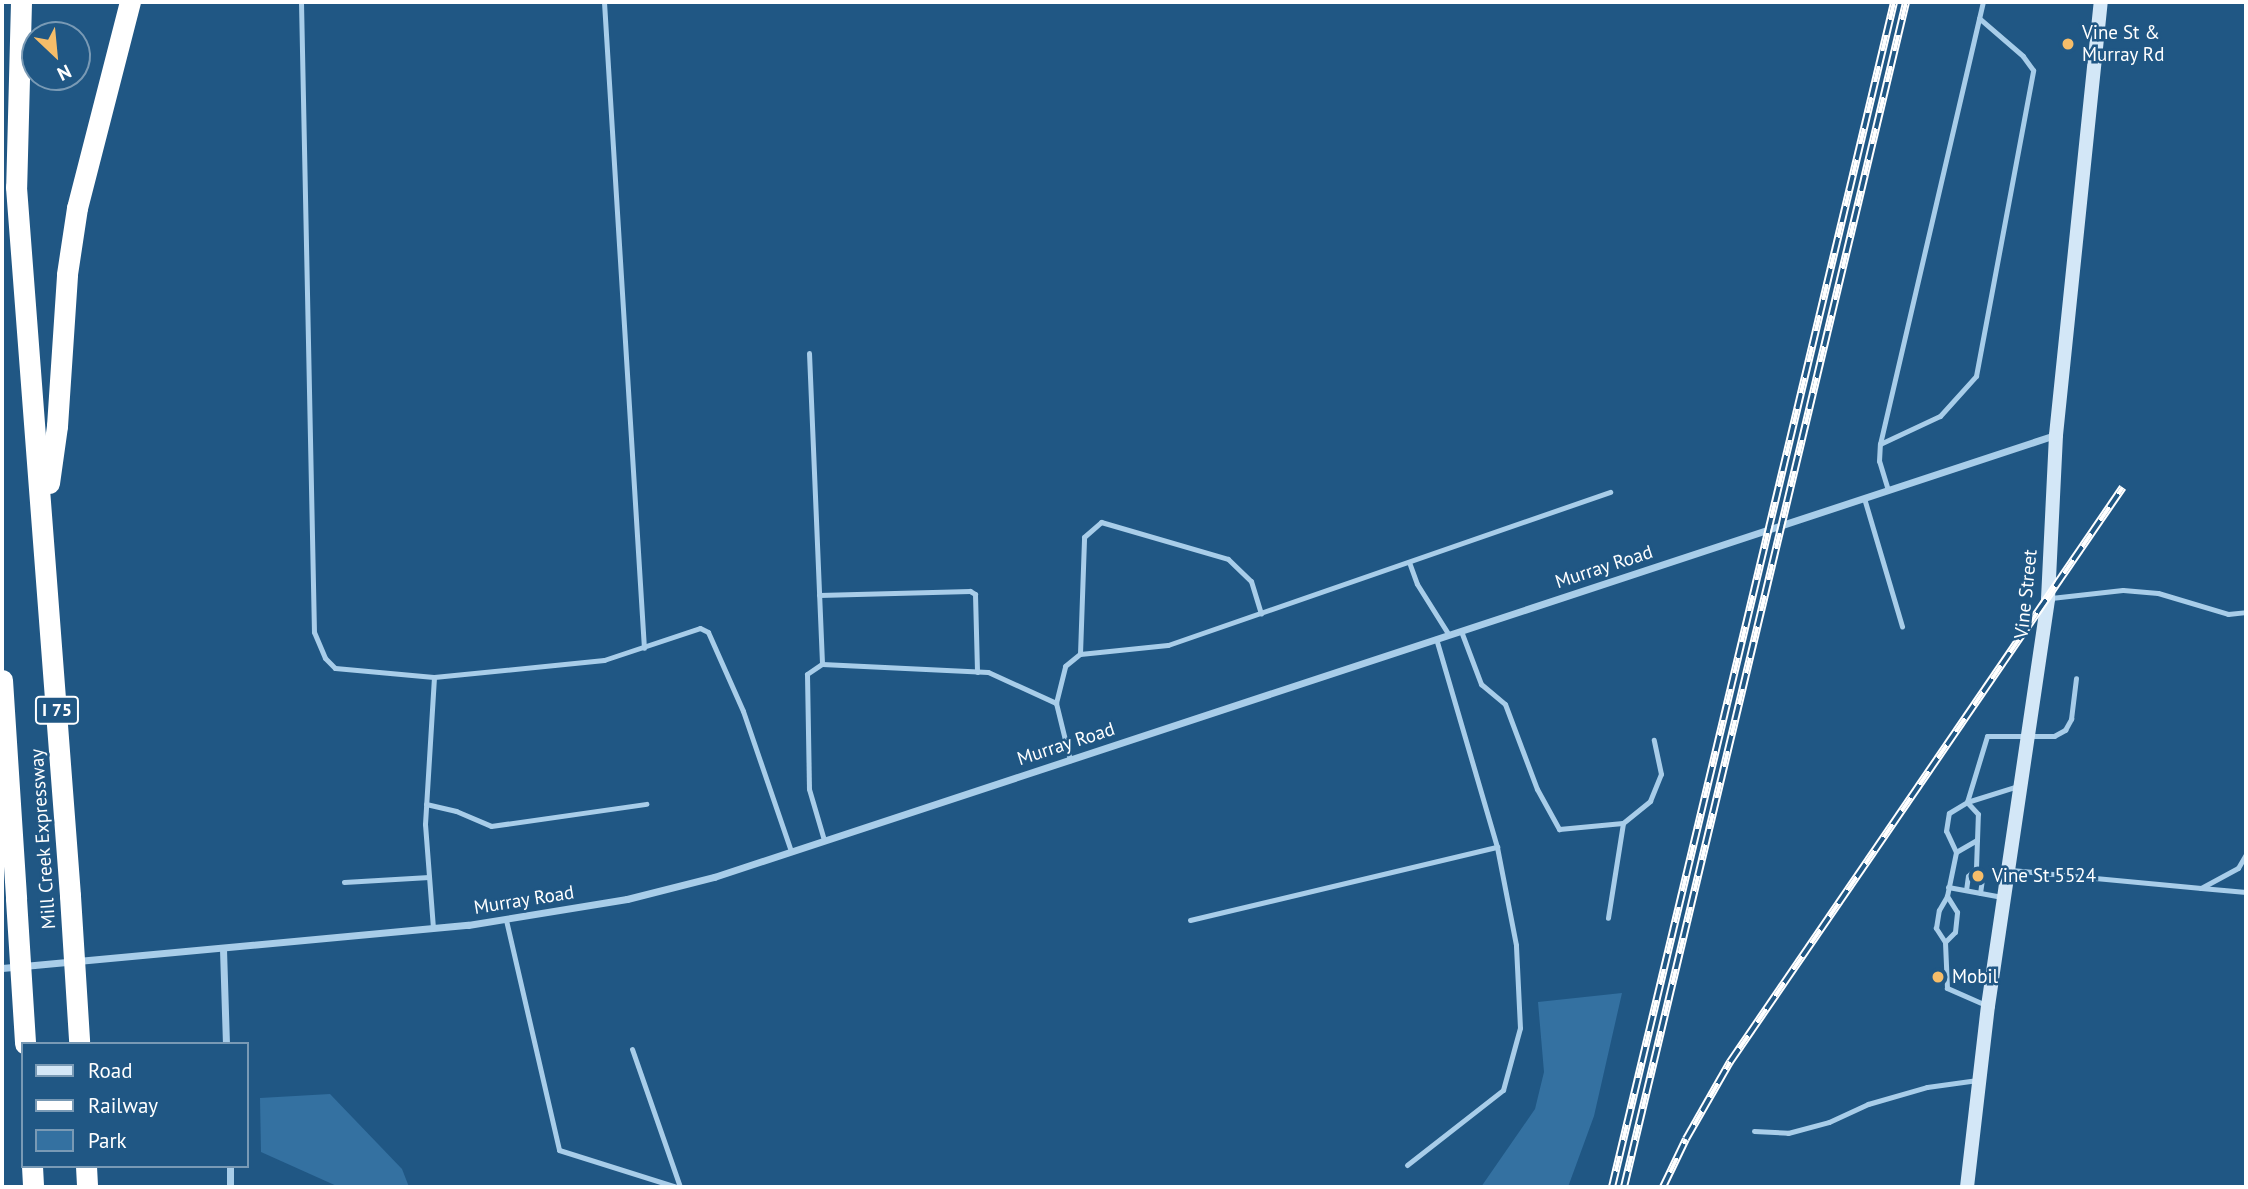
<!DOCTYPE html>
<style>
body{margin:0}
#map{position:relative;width:2248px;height:1189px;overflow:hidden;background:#205784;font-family:"PT Sans",sans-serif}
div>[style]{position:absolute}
.green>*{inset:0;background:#3471a1}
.service>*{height:5px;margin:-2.5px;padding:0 2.5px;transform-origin:2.5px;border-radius:2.5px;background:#a8cde9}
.minor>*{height:7px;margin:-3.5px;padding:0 3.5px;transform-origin:3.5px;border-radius:3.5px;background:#a8cde9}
.secondary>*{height:14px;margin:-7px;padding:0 7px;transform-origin:7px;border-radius:7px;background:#d3e7f7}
.motorway>*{height:21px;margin:-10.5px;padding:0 10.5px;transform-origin:10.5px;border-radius:10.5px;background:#fff}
.rail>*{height:8px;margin-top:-4px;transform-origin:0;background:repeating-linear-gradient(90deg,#205784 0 16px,#fff 0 32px);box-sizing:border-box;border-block:2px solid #fff}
.motorway-bridge>*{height:21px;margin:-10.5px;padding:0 10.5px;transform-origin:10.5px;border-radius:10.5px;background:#fff}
.dots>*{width:19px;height:19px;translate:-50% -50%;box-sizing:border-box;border:4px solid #205784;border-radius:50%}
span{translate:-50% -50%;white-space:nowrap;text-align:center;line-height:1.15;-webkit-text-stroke:5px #205784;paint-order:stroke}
.shield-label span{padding:2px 5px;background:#205784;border:2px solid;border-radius:5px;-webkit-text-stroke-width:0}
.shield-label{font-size:18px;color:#fff;font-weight:700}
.poi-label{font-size:19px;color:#fff}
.left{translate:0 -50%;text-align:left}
.street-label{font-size:19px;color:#fff}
.frame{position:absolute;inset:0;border:4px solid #fff;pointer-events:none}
.legend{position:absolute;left:21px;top:1042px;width:228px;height:126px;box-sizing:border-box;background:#205784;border:2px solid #799ab5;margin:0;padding:9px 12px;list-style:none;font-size:21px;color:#fff}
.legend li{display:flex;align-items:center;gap:14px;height:35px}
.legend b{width:35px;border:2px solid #799ab5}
.north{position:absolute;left:21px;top:21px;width:70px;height:70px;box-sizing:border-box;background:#205784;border:2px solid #799ab5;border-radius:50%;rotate:154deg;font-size:19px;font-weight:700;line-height:28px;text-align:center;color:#fff}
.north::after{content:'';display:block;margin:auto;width:24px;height:32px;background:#f6bd69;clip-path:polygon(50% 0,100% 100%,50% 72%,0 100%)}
</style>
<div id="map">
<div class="green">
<div style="clip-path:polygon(1622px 993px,1594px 1116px,1568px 1187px,1481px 1187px,1535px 1109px,1544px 1072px,1538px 1002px)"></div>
<div style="clip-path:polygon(330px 1094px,402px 1169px,409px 1187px,339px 1187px,261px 1152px,260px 1098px)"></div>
</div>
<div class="service">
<div style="left:301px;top:2px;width:630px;rotate:88.82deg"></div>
<div style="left:314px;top:632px;width:28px;rotate:67deg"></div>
<div style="left:325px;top:658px;width:14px;rotate:45deg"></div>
<div style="left:335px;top:668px;width:99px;rotate:5.2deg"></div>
<div style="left:604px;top:2px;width:647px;rotate:86.46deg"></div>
<div style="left:809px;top:353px;width:311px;rotate:87.6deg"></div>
<div style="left:1880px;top:444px;width:66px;rotate:-25deg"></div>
<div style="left:1940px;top:416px;width:54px;rotate:-48deg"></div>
<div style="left:1976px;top:376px;width:311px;rotate:-79.4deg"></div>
<div style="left:2033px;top:70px;width:17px;rotate:-126deg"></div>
<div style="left:2023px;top:56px;width:58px;rotate:-139.2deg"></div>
<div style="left:1888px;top:490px;width:30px;rotate:-107deg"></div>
<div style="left:1879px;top:461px;width:17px;rotate:-87deg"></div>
<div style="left:1880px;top:444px;width:454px;rotate:-76.9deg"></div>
<div style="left:1864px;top:498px;width:134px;rotate:73.5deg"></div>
<div style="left:1409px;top:562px;width:23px;rotate:70deg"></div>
<div style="left:1417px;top:584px;width:60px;rotate:57.9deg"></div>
<div style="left:819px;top:595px;width:151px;rotate:-1.5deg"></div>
<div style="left:970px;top:591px;width:6px;rotate:31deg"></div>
<div style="left:975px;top:594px;width:78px;rotate:88.5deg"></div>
<div style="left:2051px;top:598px;width:72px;rotate:-6.3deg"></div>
<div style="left:2123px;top:590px;width:35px;rotate:5deg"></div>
<div style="left:2158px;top:593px;width:73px;rotate:16.7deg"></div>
<div style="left:2228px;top:614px;width:18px;rotate:-6deg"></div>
<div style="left:1461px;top:631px;width:57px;rotate:69.3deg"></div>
<div style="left:1481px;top:684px;width:31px;rotate:40deg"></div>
<div style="left:1505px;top:704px;width:91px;rotate:69.4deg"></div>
<div style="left:1537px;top:789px;width:46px;rotate:61.2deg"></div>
<div style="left:1559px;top:829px;width:64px;rotate:-5.4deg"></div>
<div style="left:1623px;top:823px;width:96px;rotate:99deg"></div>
<div style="left:1080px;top:654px;width:117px;rotate:-88deg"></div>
<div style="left:1084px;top:537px;width:23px;rotate:-41deg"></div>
<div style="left:1101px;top:522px;width:132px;rotate:16.2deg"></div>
<div style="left:1228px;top:559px;width:32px;rotate:44deg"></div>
<div style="left:1251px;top:581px;width:34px;rotate:73deg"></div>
<div style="left:1056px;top:703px;width:38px;rotate:-76deg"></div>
<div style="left:1065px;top:666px;width:19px;rotate:-39deg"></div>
<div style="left:1080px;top:654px;width:88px;rotate:-5.8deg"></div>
<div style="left:1168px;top:645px;width:468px;rotate:-19.1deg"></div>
<div style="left:426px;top:804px;width:31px;rotate:13deg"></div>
<div style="left:456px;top:811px;width:38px;rotate:23deg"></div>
<div style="left:491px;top:826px;width:157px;rotate:-8.1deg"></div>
<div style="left:1623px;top:823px;width:35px;rotate:-39deg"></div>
<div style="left:1650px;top:801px;width:29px;rotate:-68deg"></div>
<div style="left:1661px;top:774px;width:35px;rotate:-102deg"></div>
<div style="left:824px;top:840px;width:53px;rotate:-106.4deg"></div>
<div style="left:809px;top:789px;width:115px;rotate:-91deg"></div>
<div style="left:807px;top:674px;width:18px;rotate:-34deg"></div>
<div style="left:822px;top:664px;width:166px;rotate:2.8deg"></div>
<div style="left:988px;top:672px;width:75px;rotate:24.5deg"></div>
<div style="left:1056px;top:703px;width:59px;rotate:76.2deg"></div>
<div style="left:1956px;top:852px;width:24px;rotate:-30deg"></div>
<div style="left:1977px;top:840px;width:26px;rotate:-88deg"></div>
<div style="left:1978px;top:814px;width:16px;rotate:-133deg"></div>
<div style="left:1967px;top:802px;width:53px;rotate:-17.4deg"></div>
<div style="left:1976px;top:868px;width:28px;rotate:-88deg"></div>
<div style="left:2011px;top:870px;width:191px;rotate:5.4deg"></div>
<div style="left:2201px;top:888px;width:42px;rotate:-28.4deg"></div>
<div style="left:2238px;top:868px;width:16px;rotate:-60deg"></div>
<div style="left:344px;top:882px;width:85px;rotate:-3.4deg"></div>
<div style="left:1948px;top:887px;width:55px;rotate:10.5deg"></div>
<div style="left:2201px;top:888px;width:45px;rotate:5.1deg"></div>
<div style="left:1966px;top:890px;width:14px;rotate:-82deg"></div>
<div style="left:1968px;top:876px;width:11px;rotate:-45deg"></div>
<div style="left:1976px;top:868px;width:13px;rotate:61deg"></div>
<div style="left:1982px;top:879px;width:14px;rotate:98deg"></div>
<div style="left:506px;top:920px;width:236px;rotate:77deg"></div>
<div style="left:559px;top:1150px;width:123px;rotate:17.5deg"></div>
<div style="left:1190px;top:920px;width:316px;rotate:-13.4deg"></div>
<div style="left:1497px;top:847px;width:217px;rotate:-106.3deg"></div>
<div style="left:433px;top:928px;width:104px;rotate:-94.4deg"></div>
<div style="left:425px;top:824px;width:147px;rotate:-86.5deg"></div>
<div style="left:434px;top:677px;width:171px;rotate:-5.7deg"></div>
<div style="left:604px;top:660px;width:101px;rotate:-18.4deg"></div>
<div style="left:700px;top:628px;width:9px;rotate:27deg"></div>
<div style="left:708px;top:632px;width:86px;rotate:66.1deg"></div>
<div style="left:743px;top:711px;width:148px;rotate:71.1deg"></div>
<div style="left:1945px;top:942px;width:14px;rotate:-45deg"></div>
<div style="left:1955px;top:932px;width:20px;rotate:-84deg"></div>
<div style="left:1957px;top:912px;width:19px;rotate:-122deg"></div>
<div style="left:1988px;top:1006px;width:45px;rotate:-156.3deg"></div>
<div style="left:1947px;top:988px;width:46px;rotate:-92.5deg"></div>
<div style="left:1945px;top:942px;width:17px;rotate:-123deg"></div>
<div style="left:1936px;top:928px;width:18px;rotate:-81deg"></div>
<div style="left:1939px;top:910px;width:16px;rotate:-60deg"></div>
<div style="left:1947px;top:896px;width:45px;rotate:-78.4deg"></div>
<div style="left:1956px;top:852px;width:23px;rotate:-115deg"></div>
<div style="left:1946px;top:831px;width:18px;rotate:-81deg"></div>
<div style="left:1949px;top:813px;width:21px;rotate:-31deg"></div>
<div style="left:1967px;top:802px;width:69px;rotate:-73.1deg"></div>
<div style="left:1987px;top:736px;width:67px"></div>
<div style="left:2054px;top:736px;width:13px;rotate:-29deg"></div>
<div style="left:2065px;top:730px;width:13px;rotate:-61deg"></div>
<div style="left:2071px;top:719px;width:41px;rotate:-83deg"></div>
<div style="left:632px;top:1049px;width:146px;rotate:70.8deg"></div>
<div style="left:1754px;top:1131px;width:34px;rotate:3deg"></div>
<div style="left:1788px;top:1133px;width:42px;rotate:-15deg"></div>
<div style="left:1829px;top:1122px;width:43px;rotate:-24.8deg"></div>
<div style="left:1868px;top:1104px;width:61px;rotate:-16.1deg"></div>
<div style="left:1927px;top:1087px;width:51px;rotate:-7.8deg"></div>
<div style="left:1407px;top:1165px;width:122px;rotate:-38deg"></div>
<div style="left:1503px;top:1090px;width:64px;rotate:-74.7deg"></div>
<div style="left:1520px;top:1028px;width:83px;rotate:-92.8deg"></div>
<div style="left:1516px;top:945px;width:100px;rotate:-101deg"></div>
</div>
<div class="minor">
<div style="left:223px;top:949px;width:95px;rotate:88.2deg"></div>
<div style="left:2px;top:968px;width:468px;rotate:-5.3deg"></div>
<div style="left:468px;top:925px;width:161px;rotate:-9.3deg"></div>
<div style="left:627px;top:899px;width:90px;rotate:-14.2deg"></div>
<div style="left:714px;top:877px;width:1412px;rotate:-18.24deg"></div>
<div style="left:230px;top:1166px;width:21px;rotate:90deg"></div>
</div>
<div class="secondary">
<div style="left:1967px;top:1187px;width:182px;rotate:-83.4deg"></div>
<div style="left:1988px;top:1006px;width:411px;rotate:-81.6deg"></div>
<div style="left:2048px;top:599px;width:164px;rotate:-87.2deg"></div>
<div style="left:2056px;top:435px;width:435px;rotate:-84.1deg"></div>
</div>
<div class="motorway">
<div style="left:21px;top:2px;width:185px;rotate:91.5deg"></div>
<div style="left:16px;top:187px;width:711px;rotate:85.64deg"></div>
<div style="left:49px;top:483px;width:58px;rotate:-82deg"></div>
<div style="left:57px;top:426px;width:152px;rotate:-86.2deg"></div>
<div style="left:67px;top:274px;width:67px;rotate:-81.4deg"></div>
<div style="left:77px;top:208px;width:213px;rotate:-75.6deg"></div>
<div style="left:2px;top:680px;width:219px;rotate:86.3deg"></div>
<div style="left:32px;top:1166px;width:21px;rotate:87deg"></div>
<div style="left:86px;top:1166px;width:21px;rotate:87deg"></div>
</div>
<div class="rail">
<div style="left:1612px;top:1187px;width:1218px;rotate:-76.61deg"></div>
<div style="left:1624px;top:1187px;width:1218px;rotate:-76.61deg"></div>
<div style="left:1663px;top:1187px;width:53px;rotate:-64.4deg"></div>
<div style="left:1686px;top:1139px;width:89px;rotate:-60.3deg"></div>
<div style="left:1730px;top:1062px;width:696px;rotate:-55.65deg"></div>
</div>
<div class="motorway-bridge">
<div style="left:70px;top:896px;width:145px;rotate:86.4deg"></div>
<div style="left:16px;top:899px;width:145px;rotate:86.4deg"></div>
</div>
<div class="dots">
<div style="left:2068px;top:44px;background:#f6bd69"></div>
<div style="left:1978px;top:876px;background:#f6bd69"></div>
<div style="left:1938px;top:977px;background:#f6bd69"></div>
</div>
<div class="shield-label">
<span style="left:57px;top:710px">I 75</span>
</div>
<div class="poi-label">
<span class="left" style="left:2082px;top:44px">Vine St &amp;<br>Murray Rd</span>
<span class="left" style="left:1992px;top:876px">Vine St 5524</span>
<span class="left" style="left:1952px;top:977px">Mobil</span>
</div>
<div class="street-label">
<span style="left:1604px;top:567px;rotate:-18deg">Murray Road</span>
<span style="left:2026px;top:594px;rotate:-84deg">Vine Street</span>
<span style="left:1066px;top:744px;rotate:-18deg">Murray Road</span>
<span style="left:43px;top:839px;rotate:-94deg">Mill Creek Expressway</span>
<span style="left:524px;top:900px;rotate:-9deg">Murray Road</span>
</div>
<div class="frame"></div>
<ul class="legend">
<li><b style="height:9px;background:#d3e7f7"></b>Road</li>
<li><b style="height:9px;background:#fff"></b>Railway</li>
<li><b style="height:19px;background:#3471a1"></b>Park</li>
</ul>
<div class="north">N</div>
</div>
